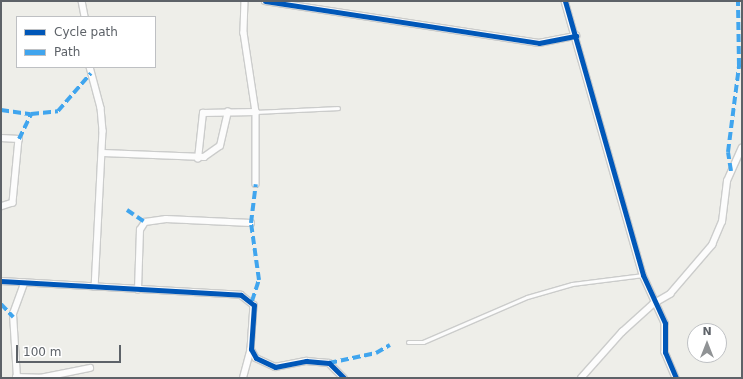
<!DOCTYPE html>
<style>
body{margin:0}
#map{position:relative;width:743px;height:379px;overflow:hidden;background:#eeeee9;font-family:"DejaVu Sans",sans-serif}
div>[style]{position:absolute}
.roads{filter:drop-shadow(1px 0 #cbcccb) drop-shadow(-1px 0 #cbcccb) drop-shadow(0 1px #cbcccb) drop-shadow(0 -1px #cbcccb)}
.lane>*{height:3px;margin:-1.5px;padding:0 1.5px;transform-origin:1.5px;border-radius:1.5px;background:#fcfcfc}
.street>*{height:5.5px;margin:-2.75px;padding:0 2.75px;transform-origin:2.75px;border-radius:2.75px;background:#fcfcfc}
.quiet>*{height:4px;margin-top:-2px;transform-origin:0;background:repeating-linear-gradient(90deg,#40a5ee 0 8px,transparent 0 12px)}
.cycleway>*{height:5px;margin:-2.5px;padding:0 2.5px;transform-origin:2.5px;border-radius:2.5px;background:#0057b8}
span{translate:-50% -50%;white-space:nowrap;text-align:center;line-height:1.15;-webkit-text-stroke:3px #fff;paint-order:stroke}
.frame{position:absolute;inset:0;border:2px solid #5d6268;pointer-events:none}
.legend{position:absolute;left:16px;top:16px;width:140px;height:52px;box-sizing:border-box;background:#fff;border:1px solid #bec0c3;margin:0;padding:5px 7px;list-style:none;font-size:12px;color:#5d6268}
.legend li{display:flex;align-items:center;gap:8px;height:20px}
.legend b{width:20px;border:1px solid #bec0c3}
.north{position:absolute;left:687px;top:323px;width:40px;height:40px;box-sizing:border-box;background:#fff;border:1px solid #bec0c3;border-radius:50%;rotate:0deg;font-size:11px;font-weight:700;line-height:16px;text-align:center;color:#5d6268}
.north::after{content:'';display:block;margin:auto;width:14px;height:18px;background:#909395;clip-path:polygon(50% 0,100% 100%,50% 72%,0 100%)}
.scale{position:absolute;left:16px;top:345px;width:105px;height:18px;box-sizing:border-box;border:2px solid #5d6268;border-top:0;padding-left:5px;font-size:12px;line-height:14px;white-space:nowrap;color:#5d6268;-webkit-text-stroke:3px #fff;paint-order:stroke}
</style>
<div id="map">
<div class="roads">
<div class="lane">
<div style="left:256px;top:112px;width:82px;rotate:-2.8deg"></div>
<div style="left:408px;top:342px;width:15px"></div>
<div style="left:423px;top:342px;width:113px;rotate:-23.4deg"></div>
<div style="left:527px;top:297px;width:47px;rotate:-16.1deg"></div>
<div style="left:572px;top:284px;width:72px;rotate:-7.2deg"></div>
</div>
<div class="street">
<div style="left:82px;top:1px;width:16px;rotate:79deg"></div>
<div style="left:245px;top:1px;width:32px;rotate:92deg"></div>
<div style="left:244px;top:33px;width:80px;rotate:81.4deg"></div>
<div style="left:256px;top:112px;width:72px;rotate:90deg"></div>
<div style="left:265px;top:1px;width:277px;rotate:8.7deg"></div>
<div style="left:539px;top:43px;width:38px;rotate:-11deg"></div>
<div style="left:565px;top:1px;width:285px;rotate:74.1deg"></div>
<div style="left:643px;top:275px;width:53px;rotate:65.4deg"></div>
<div style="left:665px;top:323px;width:29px;rotate:90deg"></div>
<div style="left:665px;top:352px;width:28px;rotate:67deg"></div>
<div style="left:90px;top:67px;width:42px;rotate:75deg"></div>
<div style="left:101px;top:108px;width:23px;rotate:85deg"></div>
<div style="left:103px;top:131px;width:156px;rotate:92.9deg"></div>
<div style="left:1px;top:138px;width:18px;rotate:3deg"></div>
<div style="left:19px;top:139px;width:64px;rotate:95.4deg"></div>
<div style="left:13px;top:203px;width:13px;rotate:162deg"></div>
<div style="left:103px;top:153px;width:101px;rotate:2.3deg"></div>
<div style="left:204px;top:157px;width:19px;rotate:-35deg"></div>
<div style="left:220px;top:146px;width:35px;rotate:-77deg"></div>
<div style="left:198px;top:159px;width:46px;rotate:-83.8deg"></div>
<div style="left:203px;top:113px;width:53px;rotate:-1.1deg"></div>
<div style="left:1px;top:281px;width:240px;rotate:3.3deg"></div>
<div style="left:241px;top:295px;width:16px;rotate:38deg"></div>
<div style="left:254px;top:305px;width:44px;rotate:93.9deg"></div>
<div style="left:251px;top:349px;width:10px;rotate:61deg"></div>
<div style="left:256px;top:358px;width:21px;rotate:25deg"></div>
<div style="left:275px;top:367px;width:32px;rotate:-11deg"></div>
<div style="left:306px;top:361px;width:23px;rotate:5deg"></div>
<div style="left:329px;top:363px;width:21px;rotate:45deg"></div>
<div style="left:138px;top:290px;width:60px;rotate:-88.1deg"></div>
<div style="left:140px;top:230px;width:9px;rotate:-58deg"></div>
<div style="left:145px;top:222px;width:21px;rotate:-8deg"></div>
<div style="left:166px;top:219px;width:85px;rotate:2.7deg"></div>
<div style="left:16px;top:377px;width:24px;rotate:2deg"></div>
<div style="left:40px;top:378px;width:51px;rotate:-11.3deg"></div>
<div style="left:17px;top:378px;width:64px;rotate:-93.6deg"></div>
<div style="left:13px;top:314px;width:33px;rotate:-70deg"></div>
<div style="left:243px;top:378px;width:30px;rotate:-75deg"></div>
<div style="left:581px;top:378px;width:62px;rotate:-48.3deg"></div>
<div style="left:622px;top:332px;width:42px;rotate:-42.1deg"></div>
<div style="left:653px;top:304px;width:20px;rotate:-30deg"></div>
<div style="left:670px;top:294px;width:65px;rotate:-49.4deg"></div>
<div style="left:712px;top:245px;width:25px;rotate:-67deg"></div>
<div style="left:722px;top:222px;width:41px;rotate:-83deg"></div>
<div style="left:727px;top:181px;width:36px;rotate:-66deg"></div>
</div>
</div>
<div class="quiet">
<div style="left:1px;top:110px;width:30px;rotate:8deg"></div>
<div style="left:19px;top:139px;width:28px;rotate:-64deg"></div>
<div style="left:31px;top:114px;width:27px;rotate:-6deg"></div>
<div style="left:58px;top:111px;width:50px;rotate:-49deg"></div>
<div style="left:731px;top:171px;width:19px;rotate:-99deg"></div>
<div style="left:728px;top:152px;width:87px;rotate:-82.7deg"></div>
<div style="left:739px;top:66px;width:65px;rotate:-90.9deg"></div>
<div style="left:127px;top:210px;width:22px;rotate:34deg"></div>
<div style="left:252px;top:301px;width:22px;rotate:-72deg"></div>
<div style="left:259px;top:280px;width:58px;rotate:-98deg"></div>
<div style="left:251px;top:223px;width:39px;rotate:-83deg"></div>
<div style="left:1px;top:304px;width:18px;rotate:47deg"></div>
<div style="left:329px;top:363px;width:48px;rotate:-12deg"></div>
<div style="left:376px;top:353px;width:16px;rotate:-30deg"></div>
</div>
<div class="cycleway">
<div style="left:265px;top:1px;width:277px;rotate:8.7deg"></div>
<div style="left:539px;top:43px;width:38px;rotate:-11deg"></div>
<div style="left:565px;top:1px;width:285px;rotate:74.1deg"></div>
<div style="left:643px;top:275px;width:53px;rotate:65.4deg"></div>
<div style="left:665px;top:323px;width:29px;rotate:90deg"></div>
<div style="left:665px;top:352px;width:28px;rotate:67deg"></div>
<div style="left:1px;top:281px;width:240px;rotate:3.3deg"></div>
<div style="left:241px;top:295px;width:16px;rotate:38deg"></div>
<div style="left:254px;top:305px;width:44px;rotate:93.9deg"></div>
<div style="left:251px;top:349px;width:10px;rotate:61deg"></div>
<div style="left:256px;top:358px;width:21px;rotate:25deg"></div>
<div style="left:275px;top:367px;width:32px;rotate:-11deg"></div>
<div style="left:306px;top:361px;width:23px;rotate:5deg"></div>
<div style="left:329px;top:363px;width:21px;rotate:45deg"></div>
</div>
<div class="frame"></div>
<ul class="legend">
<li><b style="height:5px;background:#0057b8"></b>Cycle path</li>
<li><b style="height:5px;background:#40a5ee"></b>Path</li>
</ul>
<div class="north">N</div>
<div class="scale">100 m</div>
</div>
